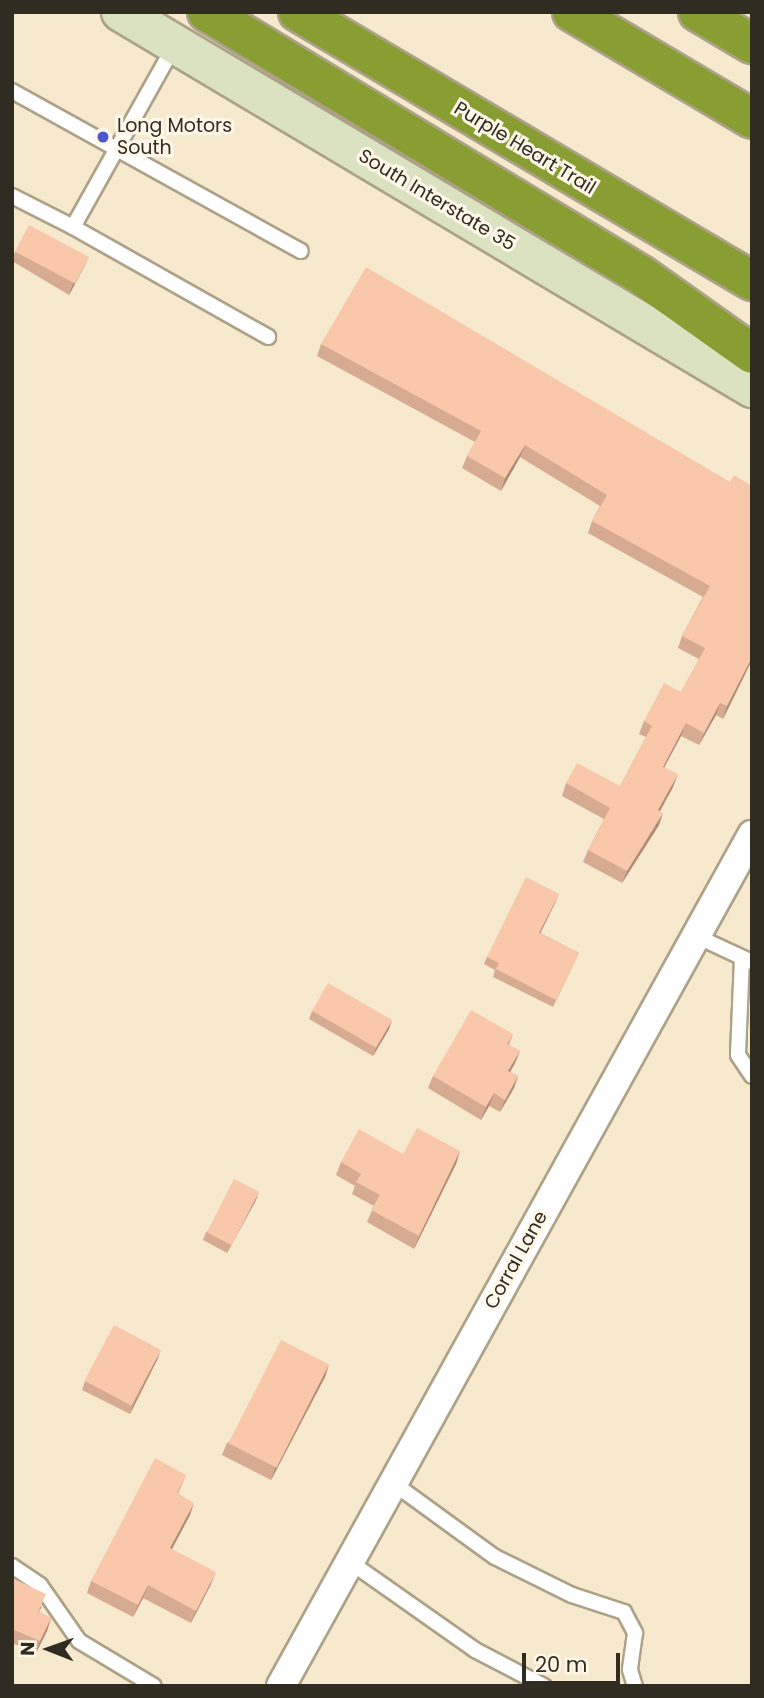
<!DOCTYPE html>
<style>
body{margin:0}
#map{position:relative;width:764px;height:1698px;overflow:hidden;background:#f6e9ce;font-family:Poppins,sans-serif}
div>[style]{position:absolute}
.roads{filter:drop-shadow(2px 0 #ada187) drop-shadow(-2px 0 #ada187) drop-shadow(0 2px #ada187) drop-shadow(0 -2px #ada187)}
.service>*{height:14px;margin:-7px;padding:0 7px;transform-origin:7px;border-radius:7px;background:#fff}
.minor>*{height:28px;margin:-14px;padding:0 14px;transform-origin:14px;border-radius:14px;background:#fff}
.secondary>*{height:38px;margin:-19px;padding:0 19px;transform-origin:19px;border-radius:19px;background:#dbe2c2}
.motorway>*{height:38px;margin:-19px;padding:0 19px;transform-origin:19px;border-radius:19px;background:#889e32}
.wall>*{inset:0;background:#d6ab92}
.shaded-wall>*{inset:0;background:#ae8b77}
.building>*{inset:0;background:#f9c7aa;transform-origin:0 0}
.dots>*{width:19px;height:19px;translate:-50% -50%;box-sizing:border-box;border:4px solid #fff7e7;border-radius:50%}
span{translate:-50% -50%;white-space:nowrap;text-align:center;line-height:1.15;-webkit-text-stroke:6px #fff7e7;paint-order:stroke}
.poi-label{font-size:19px;color:#312c21}
.left{translate:0 -50%;text-align:left}
.street-label{font-size:19px;color:#312c21}
.frame{position:absolute;inset:0;border:14px solid #312c21;pointer-events:none}
.north{position:absolute;left:14px;top:1614px;width:70px;height:70px;-webkit-text-stroke:5px #fff7e7;paint-order:stroke;rotate:271deg;font-size:19px;font-weight:700;line-height:28px;text-align:center;color:#312c21}
.north::after{content:'';display:block;margin:auto;width:24px;height:32px;background:#312c21;clip-path:polygon(50% 0,100% 100%,50% 72%,0 100%)}
.scale{position:absolute;left:522px;top:1653px;width:98px;height:32px;box-sizing:border-box;border:4px solid #312c21;border-top:0;padding-left:9px;font-size:21px;line-height:24px;white-space:nowrap;color:#312c21;-webkit-text-stroke:5px #fff7e7;paint-order:stroke}
</style>
<div id="map">
<div class="roads">
<div class="service">
<div style="left:12px;top:91px;width:330px;rotate:29deg"></div>
<div style="left:12px;top:196px;width:68px;rotate:26.9deg"></div>
<div style="left:73px;top:227px;width:207px;rotate:-60.8deg"></div>
<div style="left:73px;top:227px;width:224px;rotate:29.4deg"></div>
<div style="left:696px;top:936px;width:62px;rotate:24.9deg"></div>
<div style="left:742px;top:958px;width:97px;rotate:92.4deg"></div>
<div style="left:738px;top:1055px;width:25px;rotate:56deg"></div>
<div style="left:393px;top:1483px;width:126px;rotate:36deg"></div>
<div style="left:495px;top:1557px;width:86px;rotate:26.3deg"></div>
<div style="left:572px;top:1595px;width:55px;rotate:18.1deg"></div>
<div style="left:624px;top:1612px;width:24px;rotate:62deg"></div>
<div style="left:635px;top:1633px;width:37px;rotate:98deg"></div>
<div style="left:630px;top:1670px;width:17px;rotate:73deg"></div>
<div style="left:350px;top:1562px;width:153px;rotate:35.1deg"></div>
<div style="left:475px;top:1650px;width:78px;rotate:27.6deg"></div>
<div style="left:12px;top:1566px;width:34px;rotate:34deg"></div>
<div style="left:40px;top:1585px;width:68px;rotate:55.1deg"></div>
<div style="left:79px;top:1641px;width:87px;rotate:31deg"></div>
</div>
<div class="minor">
<div style="left:281px;top:1686px;width:973px;rotate:-61.04deg"></div>
</div>
<div class="secondary">
<div style="left:121px;top:12px;width:735px;rotate:30.79deg"></div>
</div>
<div class="motorway">
<div style="left:207px;top:12px;width:507px;rotate:31.22deg"></div>
<div style="left:641px;top:275px;width:136px;rotate:35.4deg"></div>
<div style="left:298px;top:12px;width:528px;rotate:30.65deg"></div>
<div style="left:572px;top:12px;width:209px;rotate:30.7deg"></div>
<div style="left:698px;top:12px;width:63px;rotate:30.7deg"></div>
</div>
</div>
<div class="wall">
<div style="clip-path:polygon(15px 252px,85px 265px,69px 295px,12px 261px)"></div>
<div style="clip-path:polygon(321px 344px,730px 482px,752px 660px,723px 719px,716px 715px,699px 745px,681px 736px,664px 767px,673px 787px,660px 811px,659px 825px,622px 883px,583px 862px,588px 850px,604px 819px,562px 796px,566px 783px,620px 786px,646px 737px,639px 734px,644px 721px,681px 692px,699px 659px,678px 648px,682px 636px,703px 597px,588px 533px,592px 521px,600px 506px,520px 457px,501px 491px,462px 468px,467px 456px,475px 442px,317px 356px)"></div>
<div style="clip-path:polygon(556px 901px,540px 933px,579px 953px,553px 1007px,493px 977px,495px 970px,484px 964px,487px 957px)"></div>
<div style="clip-path:polygon(312px 1011px,389px 1029px,373px 1056px,309px 1019px)"></div>
<div style="clip-path:polygon(513px 1034px,509px 1045px,520px 1051px,515px 1063px,510px 1072px,518px 1076px,514px 1088px,500px 1112px,489px 1106px,481px 1120px,428px 1088px,433px 1076px)"></div>
<div style="clip-path:polygon(460px 1151px,456px 1164px,414px 1249px,367px 1222px,374px 1206px,352px 1194px,355px 1186px,336px 1175px,341px 1162px,403px 1154px)"></div>
<div style="clip-path:polygon(256px 1200px,227px 1253px,203px 1240px,206px 1232px)"></div>
<div style="clip-path:polygon(158px 1358px,130px 1414px,82px 1390px,85px 1381px)"></div>
<div style="clip-path:polygon(329px 1364px,325px 1377px,271px 1480px,222px 1455px,227px 1443px)"></div>
<div style="clip-path:polygon(186px 1475px,178px 1494px,190px 1515px,172px 1549px,211px 1584px,191px 1623px,143px 1598px,133px 1617px,87px 1593px,91px 1581px)"></div>
<div style="clip-path:polygon(12px 1578px,42px 1607px,39px 1612px,51px 1618px,47px 1631px,36px 1653px,12px 1643px)"></div>
</div>
<div class="shaded-wall">
<div style="clip-path:polygon(89px 257px,85px 265px,69px 295px,72px 286px)"></div>
<div style="clip-path:polygon(525px 445px,520px 457px,501px 491px,505px 478px)"></div>
<div style="clip-path:polygon(752px 657px,752px 660px,723px 719px,727px 706px)"></div>
<div style="clip-path:polygon(720px 703px,716px 715px,699px 745px,704px 733px)"></div>
<div style="clip-path:polygon(686px 723px,681px 736px,658px 779px,663px 767px)"></div>
<div style="clip-path:polygon(678px 774px,673px 787px,654px 822px,658px 810px)"></div>
<div style="clip-path:polygon(663px 813px,659px 825px,622px 883px,627px 871px)"></div>
<div style="clip-path:polygon(559px 894px,556px 901px,537px 940px,539px 933px)"></div>
<div style="clip-path:polygon(392px 1020px,389px 1029px,373px 1056px,376px 1048px)"></div>
<div style="clip-path:polygon(520px 1051px,515px 1063px,504px 1083px,508px 1071px)"></div>
<div style="clip-path:polygon(518px 1076px,514px 1088px,500px 1112px,505px 1100px)"></div>
<div style="clip-path:polygon(494px 1093px,489px 1106px,481px 1120px,486px 1107px)"></div>
<div style="clip-path:polygon(460px 1151px,456px 1164px,414px 1249px,419px 1236px)"></div>
<div style="clip-path:polygon(259px 1192px,256px 1200px,227px 1253px,231px 1245px)"></div>
<div style="clip-path:polygon(161px 1350px,158px 1358px,130px 1414px,133px 1405px)"></div>
<div style="clip-path:polygon(329px 1364px,325px 1377px,271px 1480px,275px 1468px)"></div>
<div style="clip-path:polygon(194px 1503px,190px 1515px,166px 1560px,170px 1548px)"></div>
<div style="clip-path:polygon(216px 1572px,211px 1584px,191px 1623px,196px 1611px)"></div>
<div style="clip-path:polygon(148px 1585px,143px 1598px,133px 1617px,138px 1605px)"></div>
<div style="clip-path:polygon(51px 1618px,47px 1631px,36px 1653px,40px 1641px)"></div>
</div>
<div class="building">
<div style="left:29px;top:225px;width:68px;height:30px;rotate:28deg"></div>
<div style="clip-path:polygon(366px 267px,730px 482px,734px 475px,752px 486px,752px 657px,727px 706px,720px 703px,704px 733px,686px 723px,663px 767px,678px 774px,658px 810px,663px 813px,627px 871px,588px 850px,610px 808px,566px 783px,577px 763px,620px 786px,652px 726px,644px 721px,664px 683px,681px 692px,705px 648px,682px 636px,710px 586px,592px 521px,607px 495px,525px 445px,505px 478px,467px 456px,481px 431px,321px 344px)"></div>
<div style="clip-path:polygon(526px 877px,559px 894px,539px 933px,579px 953px,556px 1000px,496px 969px,499px 963px,487px 957px)"></div>
<div style="left:328px;top:983px;width:74px;height:32px;rotate:30deg"></div>
<div style="clip-path:polygon(471px 1010px,513px 1034px,507px 1044px,520px 1051px,508px 1071px,518px 1076px,505px 1100px,494px 1093px,486px 1107px,433px 1076px)"></div>
<div style="clip-path:polygon(417px 1128px,460px 1151px,419px 1236px,371px 1210px,380px 1195px,356px 1182px,361px 1174px,341px 1162px,359px 1129px,403px 1154px)"></div>
<div style="left:234px;top:1179px;width:28px;height:60px;rotate:27deg"></div>
<div style="left:114px;top:1325px;width:53px;height:63px;rotate:28deg"></div>
<div style="left:281px;top:1340px;width:54px;height:116px;rotate:27deg"></div>
<div style="clip-path:polygon(155px 1458px,186px 1475px,177px 1493px,194px 1503px,170px 1548px,216px 1572px,196px 1611px,148px 1585px,138px 1605px,91px 1581px)"></div>
<div style="clip-path:polygon(12px 1578px,46px 1594px,38px 1612px,51px 1618px,40px 1641px,12px 1629px)"></div>
</div>
<div class="dots">
<div style="left:103px;top:137px;background:#4e58ce"></div>
</div>
<div class="poi-label">
<span class="left" style="left:117px;top:137px">Long Motors<br>South</span>
</div>
<div class="street-label">
<span style="left:525px;top:148px;rotate:31deg">Purple Heart Trail</span>
<span style="left:437px;top:200px;rotate:31deg">South Interstate 35</span>
<span style="left:516px;top:1260px;rotate:-61deg">Corral Lane</span>
</div>
<div class="frame"></div>
<div class="north">N</div>
<div class="scale">20 m</div>
</div>
